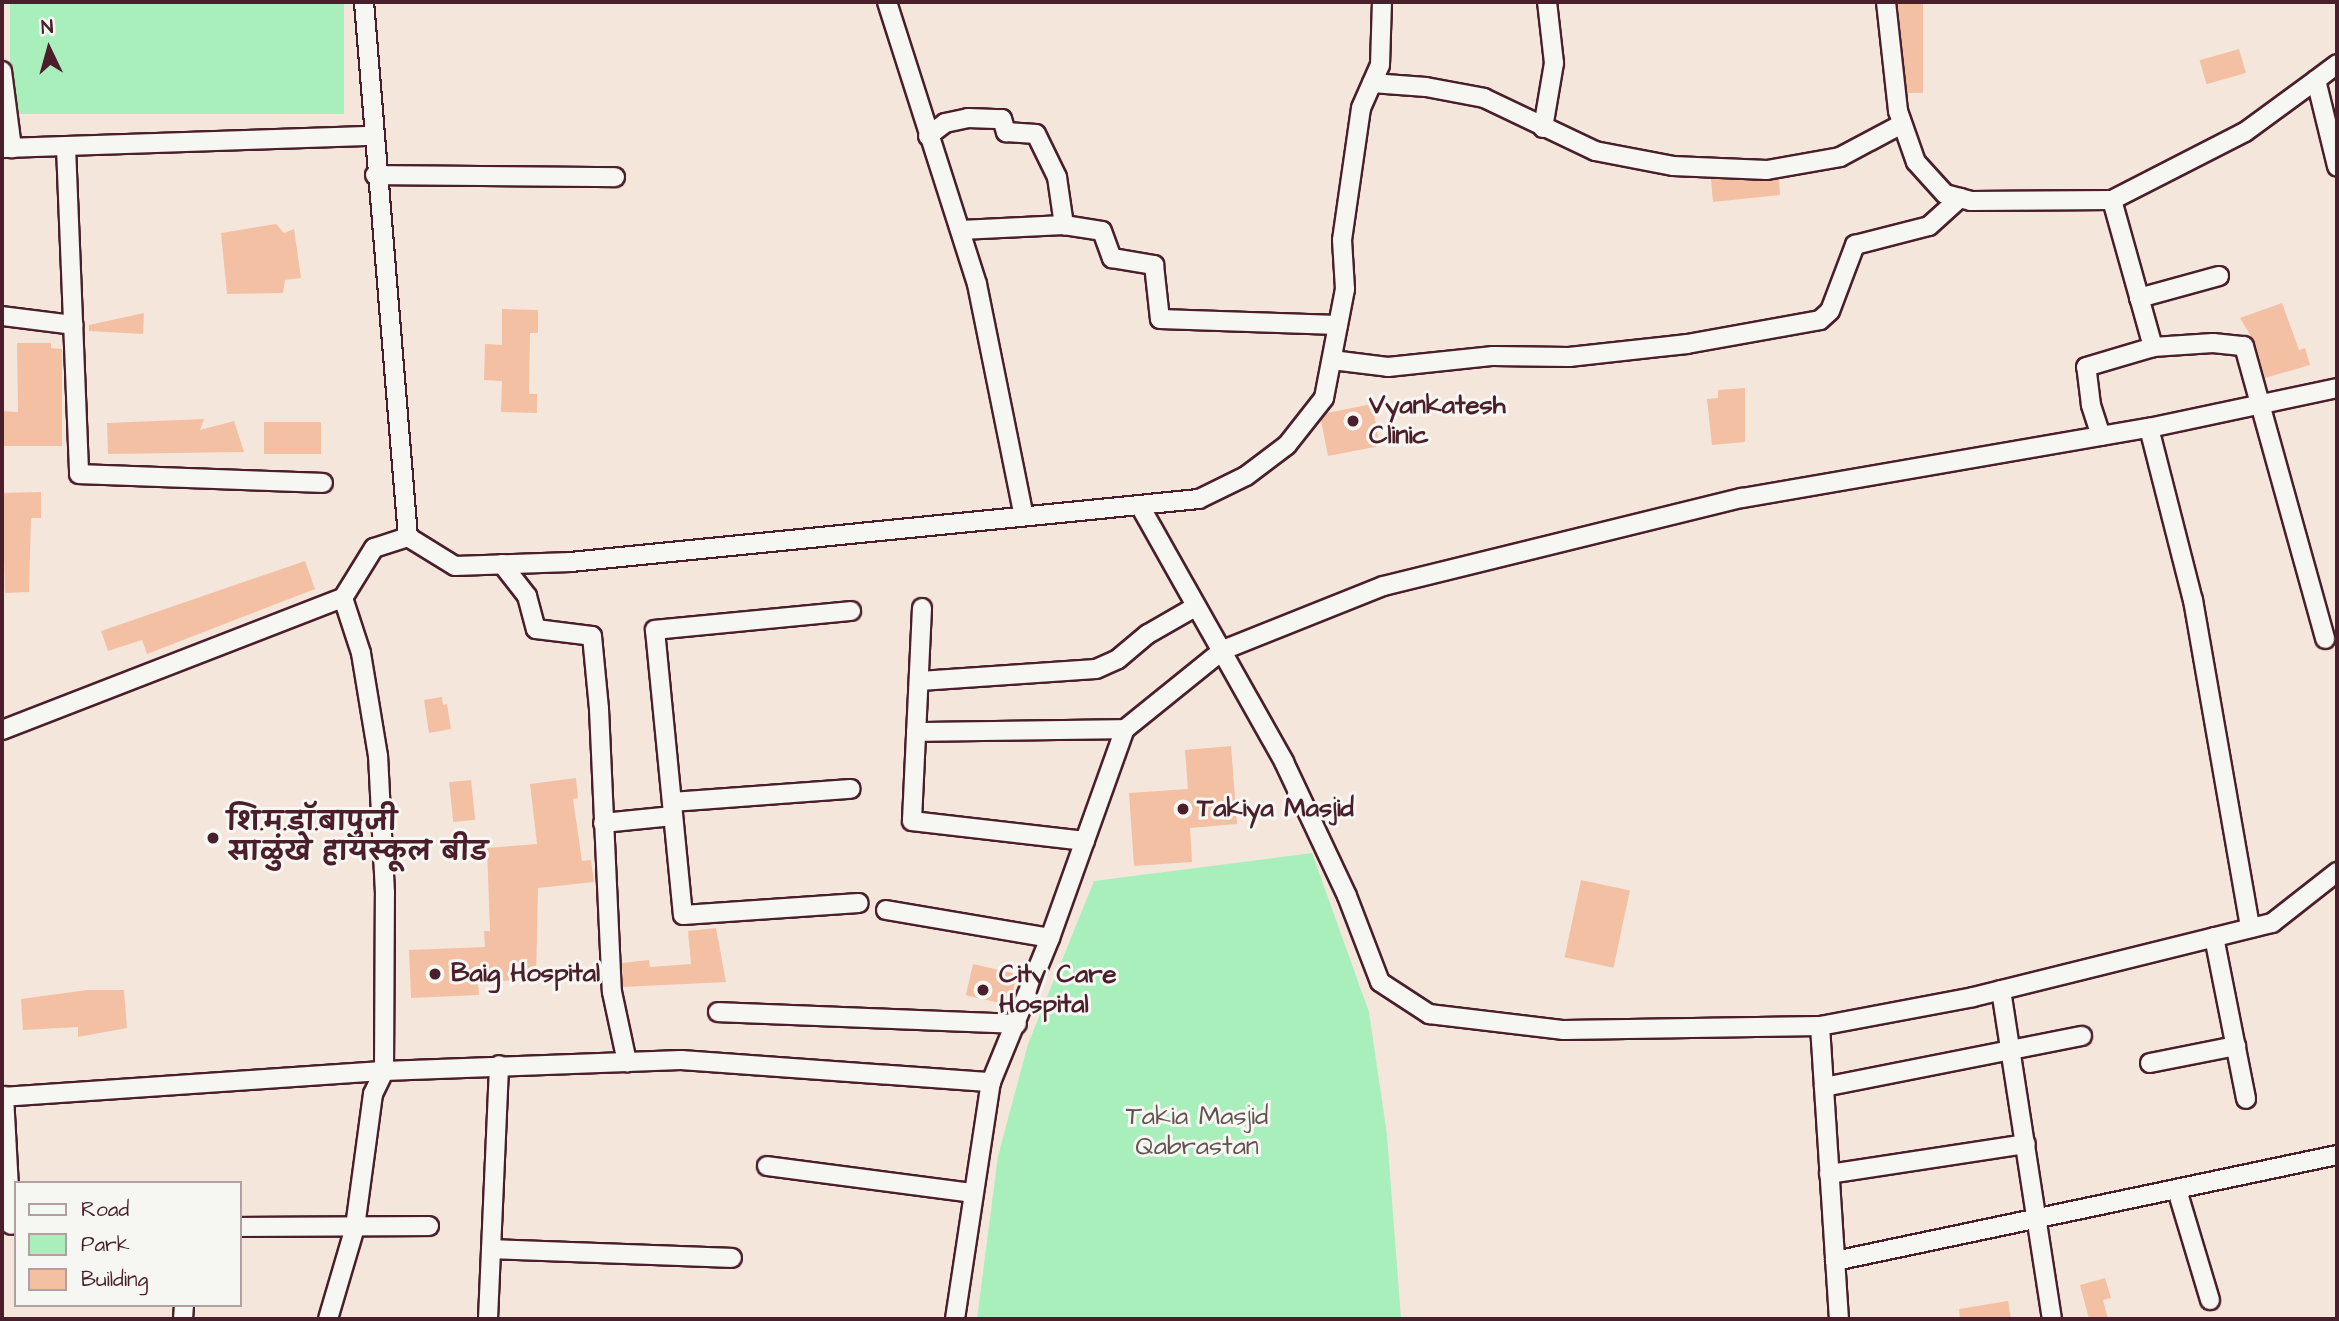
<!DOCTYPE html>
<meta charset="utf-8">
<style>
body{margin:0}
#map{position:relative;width:2339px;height:1321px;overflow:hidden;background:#f5e6db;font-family:"Architects Daughter","Playpen Sans Deva",sans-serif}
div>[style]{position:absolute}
.green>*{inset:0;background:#a8efbc;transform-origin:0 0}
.building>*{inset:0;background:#f3c0a4;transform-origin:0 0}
.roads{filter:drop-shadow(2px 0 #4a1f2b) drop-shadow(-2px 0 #4a1f2b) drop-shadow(0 2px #4a1f2b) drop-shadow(0 -2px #4a1f2b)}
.minor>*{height:18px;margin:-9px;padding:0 9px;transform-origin:9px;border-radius:9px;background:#f6f6f2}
.dots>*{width:19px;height:19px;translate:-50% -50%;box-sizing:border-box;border:4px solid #f6f6f2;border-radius:50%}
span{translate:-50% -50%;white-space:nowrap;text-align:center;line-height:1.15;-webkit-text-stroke:6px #f6f6f2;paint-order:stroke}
.poi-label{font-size:26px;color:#4a1f2b;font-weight:700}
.left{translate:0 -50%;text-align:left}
.park-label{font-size:26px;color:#62534f}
.frame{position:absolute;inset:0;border:4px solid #4a1f2b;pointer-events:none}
.legend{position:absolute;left:14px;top:1181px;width:228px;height:126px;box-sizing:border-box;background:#f6f6f2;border:2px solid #b1a0a2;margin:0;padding:9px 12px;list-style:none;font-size:21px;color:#4a1f2b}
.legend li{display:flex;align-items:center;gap:14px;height:35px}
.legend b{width:35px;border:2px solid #b1a0a2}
.north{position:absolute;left:14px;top:14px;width:70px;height:70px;-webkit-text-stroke:5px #f6f6f2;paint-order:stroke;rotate:355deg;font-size:19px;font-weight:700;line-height:28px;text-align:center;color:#4a1f2b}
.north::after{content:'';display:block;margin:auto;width:24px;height:32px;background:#4a1f2b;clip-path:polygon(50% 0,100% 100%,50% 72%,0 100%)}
</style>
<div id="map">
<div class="green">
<div style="left:10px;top:2px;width:334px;height:112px"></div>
<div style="clip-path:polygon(1312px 853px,1369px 1012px,1387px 1135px,1401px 1319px,977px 1319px,998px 1156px,1028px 1044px,1094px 881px)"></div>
</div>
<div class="building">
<div style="left:1897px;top:2px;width:26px;height:91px"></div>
<div style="left:2239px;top:49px;width:25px;height:41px;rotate:74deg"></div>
<div style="clip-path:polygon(1711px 179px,1779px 179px,1780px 195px,1713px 202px)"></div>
<div style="clip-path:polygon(276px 224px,284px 233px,294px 229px,301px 278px,285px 280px,283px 293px,227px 294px,221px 233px)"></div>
<div style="clip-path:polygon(2282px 303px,2299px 350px,2305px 348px,2310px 365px,2265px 378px,2255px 343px,2240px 318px)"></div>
<div style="clip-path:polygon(502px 309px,538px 310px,538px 333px,530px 333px,529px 394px,537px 394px,537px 413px,501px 412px,502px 381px,484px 380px,485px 344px,502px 345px)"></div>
<div style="clip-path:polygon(144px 313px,143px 334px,89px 331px,89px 325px)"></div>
<div style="clip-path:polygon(17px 343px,51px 343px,51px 348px,62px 349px,62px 446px,2px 446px,2px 411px,18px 412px)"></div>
<div style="clip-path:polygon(1745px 388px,1745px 442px,1712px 445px,1707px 399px,1718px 398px,1718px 390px)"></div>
<div style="clip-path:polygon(1372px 404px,1380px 446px,1328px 456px,1321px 420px,1327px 413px)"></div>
<div style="clip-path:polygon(204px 419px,200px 430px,234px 421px,244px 452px,108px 454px,107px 423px)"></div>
<div style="left:264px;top:422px;width:57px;height:32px"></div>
<div style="clip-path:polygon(41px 492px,41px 518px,31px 518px,29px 592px,5px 593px,2px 493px)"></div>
<div style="clip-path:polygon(305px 561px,315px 589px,147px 654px,142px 640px,108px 651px,101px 631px)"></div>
<div style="clip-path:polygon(442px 697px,443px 705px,447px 704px,451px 729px,429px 733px,424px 700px)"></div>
<div style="clip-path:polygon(1231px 746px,1237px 824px,1190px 828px,1192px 862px,1134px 866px,1129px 793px,1188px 789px,1185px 750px)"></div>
<div style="clip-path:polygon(576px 778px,578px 798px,573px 799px,582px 861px,591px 860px,594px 882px,538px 888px,536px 978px,478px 983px,479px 995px,411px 998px,409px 950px,485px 947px,484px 931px,490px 931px,487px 848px,537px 844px,530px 784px)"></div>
<div style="left:471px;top:780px;width:40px;height:22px;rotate:84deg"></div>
<div style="left:1581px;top:880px;width:50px;height:79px;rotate:12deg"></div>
<div style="clip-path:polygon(716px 928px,726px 982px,623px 987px,622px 963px,649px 960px,650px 967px,691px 964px,688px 931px)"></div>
<div style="left:973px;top:964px;width:45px;height:32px;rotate:13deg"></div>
<div style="clip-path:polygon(87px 990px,124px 990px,127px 1028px,78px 1037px,78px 1027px,23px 1030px,21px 999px)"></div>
<div style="clip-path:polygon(2105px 1278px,2111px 1298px,2103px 1300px,2108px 1319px,2089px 1319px,2080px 1285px)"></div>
<div style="clip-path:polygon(2008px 1301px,2011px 1319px,1960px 1319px,1959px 1309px)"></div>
</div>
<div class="roads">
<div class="minor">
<div style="left:364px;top:2px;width:537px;rotate:85.3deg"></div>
<div style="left:887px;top:2px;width:296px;rotate:72.3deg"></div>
<div style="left:977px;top:284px;width:234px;rotate:78.6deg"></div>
<div style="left:1886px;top:2px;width:110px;rotate:83.7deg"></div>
<div style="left:1898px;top:111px;width:54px;rotate:70.6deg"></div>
<div style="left:1916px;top:162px;width:43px;rotate:47.8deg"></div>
<div style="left:1945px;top:194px;width:27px;rotate:15deg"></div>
<div style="left:1971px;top:201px;width:141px;rotate:-0.4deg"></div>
<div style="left:2112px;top:200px;width:149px;rotate:-27.1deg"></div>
<div style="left:2245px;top:132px;width:88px;rotate:-36.2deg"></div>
<div style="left:2316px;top:80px;width:89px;rotate:76.3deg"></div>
<div style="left:2px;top:71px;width:78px;rotate:82.6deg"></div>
<div style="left:2316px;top:80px;width:26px;rotate:-37deg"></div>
<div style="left:1372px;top:83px;width:54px;rotate:4.2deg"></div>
<div style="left:1426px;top:87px;width:59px;rotate:10.7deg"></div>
<div style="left:1484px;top:98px;width:123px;rotate:25.5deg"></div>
<div style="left:1595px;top:151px;width:79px;rotate:10.9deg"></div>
<div style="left:1673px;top:166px;width:94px;rotate:2.4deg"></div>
<div style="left:1767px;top:170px;width:74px;rotate:-10.1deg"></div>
<div style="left:1840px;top:157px;width:70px;rotate:-28deg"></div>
<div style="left:1543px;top:128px;width:66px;rotate:-80.4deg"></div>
<div style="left:1554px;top:63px;width:61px;rotate:-96.5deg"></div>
<div style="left:928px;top:136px;width:21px;rotate:-37deg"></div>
<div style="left:945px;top:123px;width:24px;rotate:-12deg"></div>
<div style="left:968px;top:118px;width:34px;rotate:2deg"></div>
<div style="left:1002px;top:119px;width:14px;rotate:73deg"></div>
<div style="left:1006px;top:132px;width:30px;rotate:4deg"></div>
<div style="left:1036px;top:134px;width:48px;rotate:64deg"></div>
<div style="left:1057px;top:177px;width:49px;rotate:81.7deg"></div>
<div style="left:1064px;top:225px;width:38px;rotate:9deg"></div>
<div style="left:1102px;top:231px;width:29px;rotate:70deg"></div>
<div style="left:1112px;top:258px;width:43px;rotate:9.5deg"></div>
<div style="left:1154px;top:265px;width:54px;rotate:83.7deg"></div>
<div style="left:1160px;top:319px;width:178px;rotate:1.9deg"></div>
<div style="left:66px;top:147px;width:327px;rotate:87.7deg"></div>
<div style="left:79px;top:474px;width:244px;rotate:2.1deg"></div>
<div style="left:2px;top:148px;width:370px;rotate:-1.9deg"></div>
<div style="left:375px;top:175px;width:240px;rotate:0.5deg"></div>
<div style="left:2112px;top:200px;width:153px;rotate:74.4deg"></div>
<div style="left:961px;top:230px;width:103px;rotate:-2.8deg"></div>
<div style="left:2139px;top:298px;width:83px;rotate:-15.4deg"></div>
<div style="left:2px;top:316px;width:72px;rotate:7.2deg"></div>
<div style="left:1332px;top:360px;width:56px;rotate:7.1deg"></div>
<div style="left:1388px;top:367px;width:106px;rotate:-6deg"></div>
<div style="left:1493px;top:356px;width:76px;rotate:0.8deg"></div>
<div style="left:1569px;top:357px;width:119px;rotate:-6.3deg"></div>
<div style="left:1687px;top:344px;width:135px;rotate:-10.2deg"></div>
<div style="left:1820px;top:320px;width:13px;rotate:-42deg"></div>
<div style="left:1830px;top:311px;width:71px;rotate:-69.3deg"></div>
<div style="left:1855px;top:245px;width:76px;rotate:-14.4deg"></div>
<div style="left:1929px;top:226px;width:42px;rotate:-42.1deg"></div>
<div style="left:2149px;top:428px;width:178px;rotate:75.7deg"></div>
<div style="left:2193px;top:600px;width:333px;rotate:80.1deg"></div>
<div style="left:2101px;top:436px;width:33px;rotate:-108deg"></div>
<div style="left:2091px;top:405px;width:38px;rotate:-97deg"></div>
<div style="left:2086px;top:367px;width:70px;rotate:-16.6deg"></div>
<div style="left:2153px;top:347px;width:60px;rotate:-3.8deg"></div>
<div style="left:2213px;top:343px;width:31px;rotate:6deg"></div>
<div style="left:2244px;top:346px;width:304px;rotate:74.5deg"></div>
<div style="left:1140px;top:506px;width:294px;rotate:60.6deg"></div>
<div style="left:1284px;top:762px;width:148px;rotate:64.8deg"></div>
<div style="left:1347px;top:896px;width:92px;rotate:69deg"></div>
<div style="left:1380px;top:982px;width:59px;rotate:33.1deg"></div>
<div style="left:1429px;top:1014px;width:136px;rotate:6.8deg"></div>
<div style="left:1564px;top:1030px;width:256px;rotate:-0.9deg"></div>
<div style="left:1820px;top:1026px;width:156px;rotate:-10.7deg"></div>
<div style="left:1973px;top:997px;width:308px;rotate:-13.9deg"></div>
<div style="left:2272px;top:923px;width:83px;rotate:-38.1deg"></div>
<div style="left:502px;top:564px;width:41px;rotate:52deg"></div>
<div style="left:527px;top:596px;width:34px;rotate:75deg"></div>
<div style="left:536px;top:629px;width:56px;rotate:7.1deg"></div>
<div style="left:592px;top:636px;width:73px;rotate:84.5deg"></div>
<div style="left:599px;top:709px;width:283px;rotate:87.4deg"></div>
<div style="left:612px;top:992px;width:72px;rotate:77.9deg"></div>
<div style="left:922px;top:608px;width:213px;rotate:92.7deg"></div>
<div style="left:912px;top:821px;width:174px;rotate:6.6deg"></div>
<div style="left:851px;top:611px;width:197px;rotate:174.5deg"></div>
<div style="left:655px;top:630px;width:286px;rotate:84.4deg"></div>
<div style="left:683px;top:915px;width:176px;rotate:-3.9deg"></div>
<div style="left:920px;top:681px;width:176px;rotate:-3.9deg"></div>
<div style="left:1096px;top:669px;width:24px;rotate:-24deg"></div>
<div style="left:1118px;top:659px;width:39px;rotate:-40deg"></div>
<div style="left:1148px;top:634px;width:54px;rotate:-29.9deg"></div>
<div style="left:2px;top:730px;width:366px;rotate:-21.2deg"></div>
<div style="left:343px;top:598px;width:59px;rotate:-58.2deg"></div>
<div style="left:374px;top:548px;width:36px;rotate:-18deg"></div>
<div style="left:408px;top:537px;width:55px;rotate:31.7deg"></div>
<div style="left:455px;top:566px;width:116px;rotate:-2deg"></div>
<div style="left:571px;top:562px;width:631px;rotate:-5.73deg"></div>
<div style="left:1199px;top:499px;width:52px;rotate:-26.1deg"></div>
<div style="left:1246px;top:476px;width:51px;rotate:-37.1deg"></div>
<div style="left:1287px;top:445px;width:60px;rotate:-51.8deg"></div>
<div style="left:1324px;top:398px;width:111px;rotate:-79.1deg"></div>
<div style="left:1345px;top:289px;width:49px;rotate:-93.5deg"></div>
<div style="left:1342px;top:240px;width:133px;rotate:-81.8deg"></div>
<div style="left:1361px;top:108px;width:47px;rotate:-66.2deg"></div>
<div style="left:1380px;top:65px;width:63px;rotate:-88.2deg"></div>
<div style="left:916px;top:732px;width:209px;rotate:-0.8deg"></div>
<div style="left:672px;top:802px;width:179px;rotate:-4.2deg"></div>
<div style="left:603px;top:823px;width:70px;rotate:-5.7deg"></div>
<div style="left:886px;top:910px;width:166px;rotate:9.7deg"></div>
<div style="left:2214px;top:937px;width:165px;rotate:78.8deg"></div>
<div style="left:2001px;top:990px;width:333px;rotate:81.2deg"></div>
<div style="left:718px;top:1012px;width:299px;rotate:2.3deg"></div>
<div style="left:1820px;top:1026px;width:294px;rotate:86.3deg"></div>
<div style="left:2150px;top:1063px;width:88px;rotate:-11.2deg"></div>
<div style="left:1824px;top:1087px;width:263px;rotate:-11.2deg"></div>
<div style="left:4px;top:1096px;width:129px;rotate:86.9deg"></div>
<div style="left:2px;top:1097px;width:383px;rotate:-3.9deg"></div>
<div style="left:384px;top:1071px;width:297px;rotate:-2.1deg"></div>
<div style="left:681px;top:1060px;width:311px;rotate:4.1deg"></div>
<div style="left:767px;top:1166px;width:207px;rotate:7.5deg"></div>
<div style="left:1829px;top:1174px;width:199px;rotate:-8.7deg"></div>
<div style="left:2177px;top:1190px;width:115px;rotate:73.3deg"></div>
<div style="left:240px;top:1227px;width:189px;rotate:-0.3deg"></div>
<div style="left:491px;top:1249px;width:241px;rotate:2.1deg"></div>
<div style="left:1835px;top:1261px;width:513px;rotate:-11.92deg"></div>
<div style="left:183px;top:1319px;width:14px;rotate:-86deg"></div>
<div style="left:328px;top:1319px;width:96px;rotate:-73.6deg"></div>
<div style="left:355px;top:1227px;width:134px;rotate:-82.3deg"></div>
<div style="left:373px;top:1094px;width:25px;rotate:-64deg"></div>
<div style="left:384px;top:1071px;width:178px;rotate:-89.7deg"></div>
<div style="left:385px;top:893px;width:137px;rotate:-92.9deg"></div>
<div style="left:378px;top:756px;width:104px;rotate:-99.4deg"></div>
<div style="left:361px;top:653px;width:58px;rotate:-108.1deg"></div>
<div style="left:488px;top:1319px;width:254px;rotate:-87.5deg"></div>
<div style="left:955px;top:1319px;width:240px;rotate:-81.4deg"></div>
<div style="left:991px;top:1082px;width:156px;rotate:-67.7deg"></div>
<div style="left:1050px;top:938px;width:222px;rotate:-70.3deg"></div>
<div style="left:1125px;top:729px;width:126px;rotate:-38.9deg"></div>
<div style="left:1223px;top:650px;width:172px;rotate:-21.8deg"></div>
<div style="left:1383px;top:586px;width:370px;rotate:-13.8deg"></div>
<div style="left:1742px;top:498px;width:413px;rotate:-9.8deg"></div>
<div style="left:2149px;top:428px;width:192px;rotate:-12deg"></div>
</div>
</div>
<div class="dots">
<div style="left:1353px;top:421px;background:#4a1f2b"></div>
<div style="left:1183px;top:809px;background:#4a1f2b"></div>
<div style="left:213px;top:838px;background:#4a1f2b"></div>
<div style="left:435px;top:974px;background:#4a1f2b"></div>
<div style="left:983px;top:990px;background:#4a1f2b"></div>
</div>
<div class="poi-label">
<span class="left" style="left:1369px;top:421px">Vyankatesh<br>Clinic</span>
<span class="left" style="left:1197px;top:809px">Takiya Masjid</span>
<span class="left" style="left:227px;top:838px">शि.म.डॉ.बापुजी<br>साळुंखे हायस्कूल बीड</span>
<span class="left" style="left:451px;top:974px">Baig Hospital</span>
<span class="left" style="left:999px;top:990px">City Care<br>Hospital</span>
</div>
<div class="park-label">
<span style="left:1197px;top:1132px">Takia Masjid<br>Qabrastan</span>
</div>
<div class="frame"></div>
<ul class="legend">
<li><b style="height:9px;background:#f6f6f2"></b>Road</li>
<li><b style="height:19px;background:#a8efbc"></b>Park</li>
<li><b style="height:19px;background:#f3c0a4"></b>Building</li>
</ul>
<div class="north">N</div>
</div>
